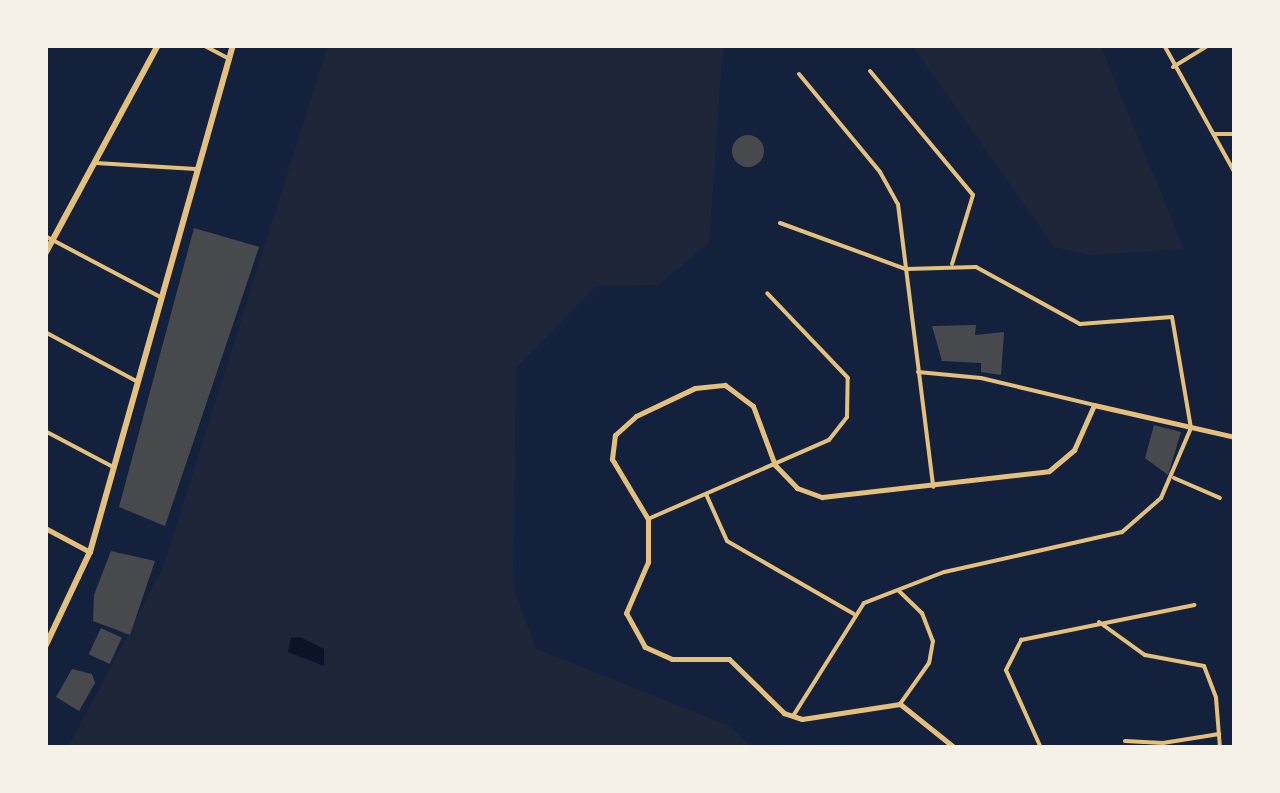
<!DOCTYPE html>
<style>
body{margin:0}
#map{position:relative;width:1280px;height:793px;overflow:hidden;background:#14213d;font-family:"PT Sans Narrow",sans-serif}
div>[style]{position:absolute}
.green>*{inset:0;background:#1d2539}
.water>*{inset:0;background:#0b132b}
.building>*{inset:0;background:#48494c;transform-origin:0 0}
.round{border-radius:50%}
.minor>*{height:4px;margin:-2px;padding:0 2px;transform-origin:2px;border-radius:2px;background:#e5c07b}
.tertiary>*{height:5px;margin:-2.5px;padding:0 2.5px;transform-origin:2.5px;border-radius:2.5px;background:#e5c07b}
.primary>*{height:6px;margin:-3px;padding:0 3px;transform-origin:3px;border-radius:3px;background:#e5c07b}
span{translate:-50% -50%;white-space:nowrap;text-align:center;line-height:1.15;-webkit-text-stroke:10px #f6f1e7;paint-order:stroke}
.frame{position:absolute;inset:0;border:48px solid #f6f1e7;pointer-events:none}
</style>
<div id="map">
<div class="green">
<div style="clip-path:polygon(328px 45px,723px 45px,709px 243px,658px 285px,596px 286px,516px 368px,513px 586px,536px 649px,730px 726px,752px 748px,68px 748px,163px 568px)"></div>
<div style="clip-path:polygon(912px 45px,1100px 45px,1184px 249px,1091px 255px,1054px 247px)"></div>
</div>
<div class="water">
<div style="clip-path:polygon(300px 637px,324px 649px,324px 666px,288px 652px,291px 638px)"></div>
</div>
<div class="building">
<div class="round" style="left:732px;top:135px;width:32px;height:32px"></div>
<div style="clip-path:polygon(194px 228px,259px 247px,165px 526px,119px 507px)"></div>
<div style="clip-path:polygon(976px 325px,975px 335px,1004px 332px,1001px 375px,981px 372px,981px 363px,942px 361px,932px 326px)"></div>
<div style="clip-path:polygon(1154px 425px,1181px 432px,1168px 475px,1145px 458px)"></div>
<div style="clip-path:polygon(111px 551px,155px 561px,130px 635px,93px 621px,94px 595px)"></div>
<div style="left:101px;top:628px;width:23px;height:29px;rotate:25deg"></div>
<div style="clip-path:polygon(72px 669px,92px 674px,95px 683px,79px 711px,56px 697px)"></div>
</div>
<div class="minor">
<div style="left:203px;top:45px;width:30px;rotate:28deg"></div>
<div style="left:1164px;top:45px;width:146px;rotate:61deg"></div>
<div style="left:1173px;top:67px;width:42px;rotate:-31.4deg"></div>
<div style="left:870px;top:71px;width:161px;rotate:50.3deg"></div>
<div style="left:973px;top:195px;width:72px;rotate:106.9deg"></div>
<div style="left:799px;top:74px;width:127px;rotate:50.4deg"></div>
<div style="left:880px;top:172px;width:37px;rotate:61deg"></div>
<div style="left:898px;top:204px;width:285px;rotate:82.9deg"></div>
<div style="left:1215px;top:134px;width:20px"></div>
<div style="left:96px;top:163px;width:100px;rotate:3.4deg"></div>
<div style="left:780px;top:223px;width:134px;rotate:20.1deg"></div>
<div style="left:906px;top:269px;width:70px;rotate:-1.6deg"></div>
<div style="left:976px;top:267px;width:119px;rotate:28.7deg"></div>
<div style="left:1080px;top:324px;width:92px;rotate:-4.4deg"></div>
<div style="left:1172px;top:317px;width:113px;rotate:80.3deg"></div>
<div style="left:1191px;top:428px;width:76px;rotate:113.2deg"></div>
<div style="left:1161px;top:498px;width:52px;rotate:138.9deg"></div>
<div style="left:1122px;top:532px;width:182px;rotate:167.3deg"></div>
<div style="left:944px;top:572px;width:86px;rotate:158.8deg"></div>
<div style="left:864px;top:603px;width:133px;rotate:122.1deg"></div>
<div style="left:45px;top:236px;width:130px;rotate:27.9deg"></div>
<div style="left:45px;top:332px;width:103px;rotate:28.3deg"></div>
<div style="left:918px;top:372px;width:63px;rotate:5.4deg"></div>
<div style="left:981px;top:378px;width:116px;rotate:13.4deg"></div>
<div style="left:45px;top:431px;width:75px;rotate:27.9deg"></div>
<div style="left:1174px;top:478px;width:50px;rotate:23.5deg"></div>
<div style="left:706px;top:494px;width:51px;rotate:65.9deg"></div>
<div style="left:727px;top:541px;width:146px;rotate:29.9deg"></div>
<div style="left:648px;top:519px;width:197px;rotate:-23.6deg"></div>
<div style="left:829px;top:440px;width:29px;rotate:-52deg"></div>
<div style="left:847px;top:417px;width:39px;rotate:-89deg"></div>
<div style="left:848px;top:378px;width:117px;rotate:-133.6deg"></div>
<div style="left:899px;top:591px;width:32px;rotate:44deg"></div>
<div style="left:922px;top:613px;width:30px;rotate:69deg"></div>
<div style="left:933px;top:641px;width:22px;rotate:100deg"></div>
<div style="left:929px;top:663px;width:50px;rotate:125.3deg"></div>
<div style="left:1099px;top:622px;width:57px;rotate:35.7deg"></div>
<div style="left:1145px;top:655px;width:60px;rotate:10.6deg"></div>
<div style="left:1204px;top:666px;width:34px;rotate:69deg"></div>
<div style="left:1216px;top:698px;width:50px;rotate:85.4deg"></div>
<div style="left:1125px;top:741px;width:38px;rotate:3deg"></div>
<div style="left:1163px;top:743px;width:57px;rotate:-9.1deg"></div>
<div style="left:1041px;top:748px;width:85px;rotate:-114.2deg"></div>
<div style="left:1006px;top:670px;width:34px;rotate:-63deg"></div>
<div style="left:1021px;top:640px;width:177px;rotate:-11.4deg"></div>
</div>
<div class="tertiary">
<div style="left:45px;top:528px;width:51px;rotate:28.1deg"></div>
<div style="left:955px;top:748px;width:70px;rotate:-141.3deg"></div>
<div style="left:900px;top:704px;width:99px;rotate:171.3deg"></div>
<div style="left:802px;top:719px;width:19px;rotate:-162deg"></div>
<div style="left:784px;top:713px;width:77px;rotate:-135.5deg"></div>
<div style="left:729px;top:659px;width:57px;rotate:180deg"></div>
<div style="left:672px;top:659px;width:30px;rotate:-156deg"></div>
<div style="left:645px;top:647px;width:39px;rotate:-119deg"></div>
<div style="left:626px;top:613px;width:56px;rotate:-66.7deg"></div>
<div style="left:648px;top:562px;width:43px;rotate:-90deg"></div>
<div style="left:648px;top:519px;width:70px;rotate:-121deg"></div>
<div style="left:612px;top:459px;width:24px;rotate:-83deg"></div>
<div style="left:615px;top:435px;width:28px;rotate:-42deg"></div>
<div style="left:636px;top:416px;width:65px;rotate:-25.4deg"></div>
<div style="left:695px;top:388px;width:30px;rotate:-6deg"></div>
<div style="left:725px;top:385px;width:35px;rotate:37deg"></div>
<div style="left:753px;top:406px;width:63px;rotate:69.6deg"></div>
<div style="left:775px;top:465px;width:32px;rotate:46deg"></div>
<div style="left:797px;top:488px;width:27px;rotate:20deg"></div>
<div style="left:822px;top:497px;width:228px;rotate:-6.5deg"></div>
<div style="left:1049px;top:471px;width:33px;rotate:-40deg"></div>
<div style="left:1074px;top:450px;width:49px;rotate:-66deg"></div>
<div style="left:1094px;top:405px;width:145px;rotate:12.8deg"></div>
</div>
<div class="primary">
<div style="left:45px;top:254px;width:238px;rotate:-61.6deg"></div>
<div style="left:45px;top:647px;width:105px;rotate:-64.7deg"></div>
<div style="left:90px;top:552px;width:527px;rotate:-74.25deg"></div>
</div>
<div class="frame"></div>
</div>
